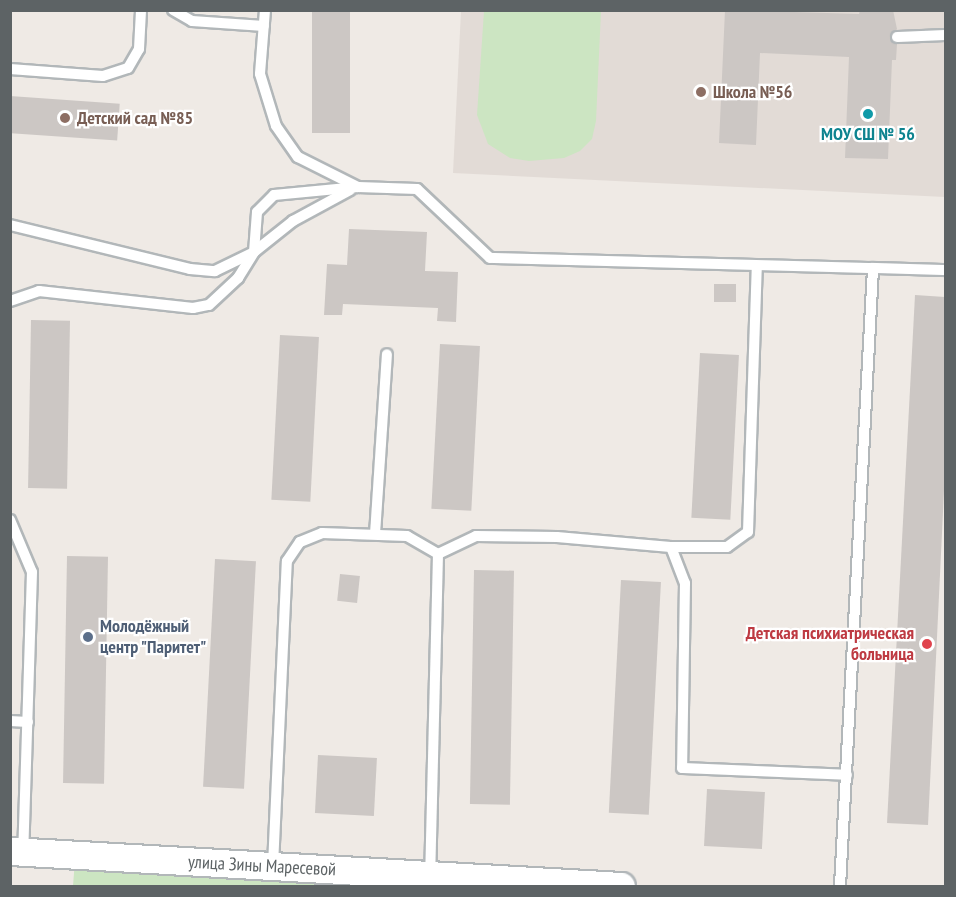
<!DOCTYPE html>
<meta charset="utf-8">
<style>
body{margin:0}
#map{position:relative;width:956px;height:897px;overflow:hidden;background:#efeae5;font-family:"PT Sans Narrow",sans-serif}
div>[style]{position:absolute}
.education>*{inset:0;background:#e2dbd6}
.green>*{inset:0;background:#cce5c2}
.building>*{inset:0;background:#ccc7c4;transform-origin:0 0}
.roads{filter:drop-shadow(2px 0 #b2b7b9) drop-shadow(-2px 0 #b2b7b9) drop-shadow(0 2px #b2b7b9) drop-shadow(0 -2px #b2b7b9)}
.service>*{height:10px;margin:-5px;padding:0 5px;transform-origin:5px;border-radius:5px;background:#fff}
.tertiary>*{height:27px;margin:-13.5px;padding:0 13.5px;transform-origin:13.5px;border-radius:13.5px;background:#fff}
.dots>*{width:16px;height:16px;translate:-50% -50%;box-sizing:border-box;border:3px solid #fff;border-radius:50%}
span{translate:-50% -50%;white-space:nowrap;text-align:center;line-height:1.15;-webkit-text-stroke:4.5px #fff;paint-order:stroke}
.education-label{font-size:18px;color:#785e54;font-weight:700}
.left{translate:0 -50%;text-align:left}
.culture-label{font-size:18px;color:#0d838f;font-weight:700}
.service-label{font-size:18px;color:#4e5e75;font-weight:700}
.health-label{font-size:18px;color:#be3a42;font-weight:700}
.right{translate:-100% -50%;text-align:right}
.street-label{font-size:18px;color:#5d6365}
.frame{position:absolute;inset:0;border:12px solid #5d6365;pointer-events:none}
</style>
<div id="map">
<div class="education">
<div style="clip-path:polygon(461px 11px,945px 11px,945px 197px,453px 173px)"></div>
</div>
<div class="green">
<div style="clip-path:polygon(484px 11px,601px 11px,596px 121px,592px 139px,580px 151px,564px 158px,529px 161px,510px 158px,488px 144px,477px 115px)"></div>
<div style="clip-path:polygon(75px 860px,543px 886px,73px 886px)"></div>
</div>
<div class="building">
<div style="left:312px;top:10px;width:38px;height:123px"></div>
<div style="clip-path:polygon(725px 10px,859px 14px,860px 10px,893px 10px,897px 29px,890px 38px,897px 44px,896px 60px,892px 60px,888px 159px,845px 158px,849px 57px,760px 53px,756px 145px,719px 143px)"></div>
<div style="left:10px;top:96px;width:110px;height:37px;rotate:4deg"></div>
<div style="clip-path:polygon(349px 229px,427px 232px,425px 271px,458px 272px,456px 322px,437px 321px,438px 308px,343px 304px,342px 315px,324px 315px,327px 264px,347px 265px)"></div>
<div style="left:714px;top:284px;width:22px;height:18px"></div>
<div style="clip-path:polygon(915px 295px,945px 297px,945px 470px,928px 825px,887px 823px)"></div>
<div style="left:31px;top:320px;width:39px;height:168px;rotate:1deg"></div>
<div style="left:280px;top:335px;width:39px;height:165px;rotate:3deg"></div>
<div style="left:440px;top:344px;width:40px;height:165px;rotate:3deg"></div>
<div style="left:700px;top:353px;width:39px;height:165px;rotate:3deg"></div>
<div style="left:67px;top:556px;width:41px;height:227px;rotate:1deg"></div>
<div style="left:215px;top:559px;width:41px;height:228px;rotate:3deg"></div>
<div style="left:474px;top:570px;width:40px;height:234px;rotate:1deg"></div>
<div style="left:340px;top:574px;width:20px;height:27px;rotate:6deg"></div>
<div style="left:621px;top:580px;width:40px;height:233px;rotate:3deg"></div>
<div style="left:318px;top:755px;width:59px;height:58px;rotate:3deg"></div>
<div style="left:707px;top:789px;width:58px;height:57px;rotate:3deg"></div>
</div>
<div class="roads">
<div class="service">
<div style="left:173px;top:10px;width:22px;rotate:30deg"></div>
<div style="left:192px;top:21px;width:72px;rotate:4deg"></div>
<div style="left:265px;top:10px;width:64px;rotate:94.5deg"></div>
<div style="left:260px;top:74px;width:54px;rotate:72.9deg"></div>
<div style="left:276px;top:126px;width:38px;rotate:55deg"></div>
<div style="left:298px;top:157px;width:67px;rotate:26.6deg"></div>
<div style="left:897px;top:37px;width:49px;rotate:-2.3deg"></div>
<div style="left:10px;top:69px;width:93px;rotate:4.3deg"></div>
<div style="left:103px;top:76px;width:26px;rotate:-18deg"></div>
<div style="left:128px;top:68px;width:22px;rotate:-60deg"></div>
<div style="left:139px;top:49px;width:39px;rotate:-87deg"></div>
<div style="left:10px;top:225px;width:185px;rotate:13.7deg"></div>
<div style="left:190px;top:269px;width:25px;rotate:5deg"></div>
<div style="left:215px;top:271px;width:43px;rotate:-26deg"></div>
<div style="left:254px;top:252px;width:40px;rotate:-85.7deg"></div>
<div style="left:257px;top:212px;width:24px;rotate:-45deg"></div>
<div style="left:274px;top:195px;width:84px;rotate:-5.4deg"></div>
<div style="left:358px;top:187px;width:59px;rotate:1.9deg"></div>
<div style="left:417px;top:189px;width:100px;rotate:43.4deg"></div>
<div style="left:490px;top:258px;width:383px;rotate:1.5deg"></div>
<div style="left:10px;top:301px;width:31px;rotate:-19deg"></div>
<div style="left:39px;top:291px;width:155px;rotate:6.3deg"></div>
<div style="left:193px;top:308px;width:16px;rotate:-11deg"></div>
<div style="left:209px;top:305px;width:40px;rotate:-43deg"></div>
<div style="left:238px;top:278px;width:31px;rotate:-58deg"></div>
<div style="left:254px;top:252px;width:50px;rotate:-38.5deg"></div>
<div style="left:293px;top:221px;width:65px;rotate:-28.5deg"></div>
<div style="left:10px;top:520px;width:56px;rotate:67.1deg"></div>
<div style="left:32px;top:572px;width:280px;rotate:91.8deg"></div>
<div style="left:375px;top:534px;width:180px;rotate:-86.2deg"></div>
<div style="left:671px;top:547px;width:39px;rotate:69deg"></div>
<div style="left:685px;top:583px;width:185px;rotate:90.9deg"></div>
<div style="left:682px;top:768px;width:165px;rotate:2.4deg"></div>
<div style="left:438px;top:554px;width:42px;rotate:-25.3deg"></div>
<div style="left:476px;top:536px;width:81px;rotate:0.7deg"></div>
<div style="left:557px;top:537px;width:114px;rotate:5deg"></div>
<div style="left:671px;top:547px;width:56px"></div>
<div style="left:727px;top:547px;width:26px;rotate:-36deg"></div>
<div style="left:748px;top:532px;width:266px;rotate:-88.1deg"></div>
<div style="left:10px;top:721px;width:18px;rotate:3deg"></div>
<div style="left:273px;top:866px;width:305px;rotate:-87.4deg"></div>
<div style="left:287px;top:561px;width:23px;rotate:-56deg"></div>
<div style="left:300px;top:542px;width:24px;rotate:-22deg"></div>
<div style="left:322px;top:533px;width:85px;rotate:2deg"></div>
<div style="left:407px;top:536px;width:36px;rotate:30deg"></div>
<div style="left:438px;top:554px;width:321px;rotate:91.4deg"></div>
<div style="left:840px;top:886px;width:619px;rotate:-86.94deg"></div>
<div style="left:873px;top:268px;width:73px;rotate:1.6deg"></div>
</div>
<div class="tertiary">
<div style="left:10px;top:851px;width:612px;rotate:3.28deg"></div>
</div>
</div>
<div class="dots">
<div style="left:701px;top:92px;background:#8d6e63"></div>
<div style="left:868px;top:114px;background:#0f9aa8"></div>
<div style="left:65px;top:118px;background:#8d6e63"></div>
<div style="left:88px;top:637px;background:#5c6f8a"></div>
<div style="left:927px;top:644px;background:#e0444e"></div>
</div>
<div class="education-label">
<span class="left" style="left:713px;top:92px">Школа №56</span>
<span class="left" style="left:77px;top:118px">Детский сад №85</span>
</div>
<div class="culture-label">
<span style="left:868px;top:134px">МОУ СШ № 56</span>
</div>
<div class="service-label">
<span class="left" style="left:100px;top:637px">Молодёжный<br>центр "Паритет"</span>
</div>
<div class="health-label">
<span class="right" style="left:914px;top:644px">Детская психиатрическая<br>больница</span>
</div>
<div class="street-label">
<span style="left:262px;top:866px;rotate:3deg">улица Зины Маресевой</span>
</div>
<div class="frame"></div>
</div>
